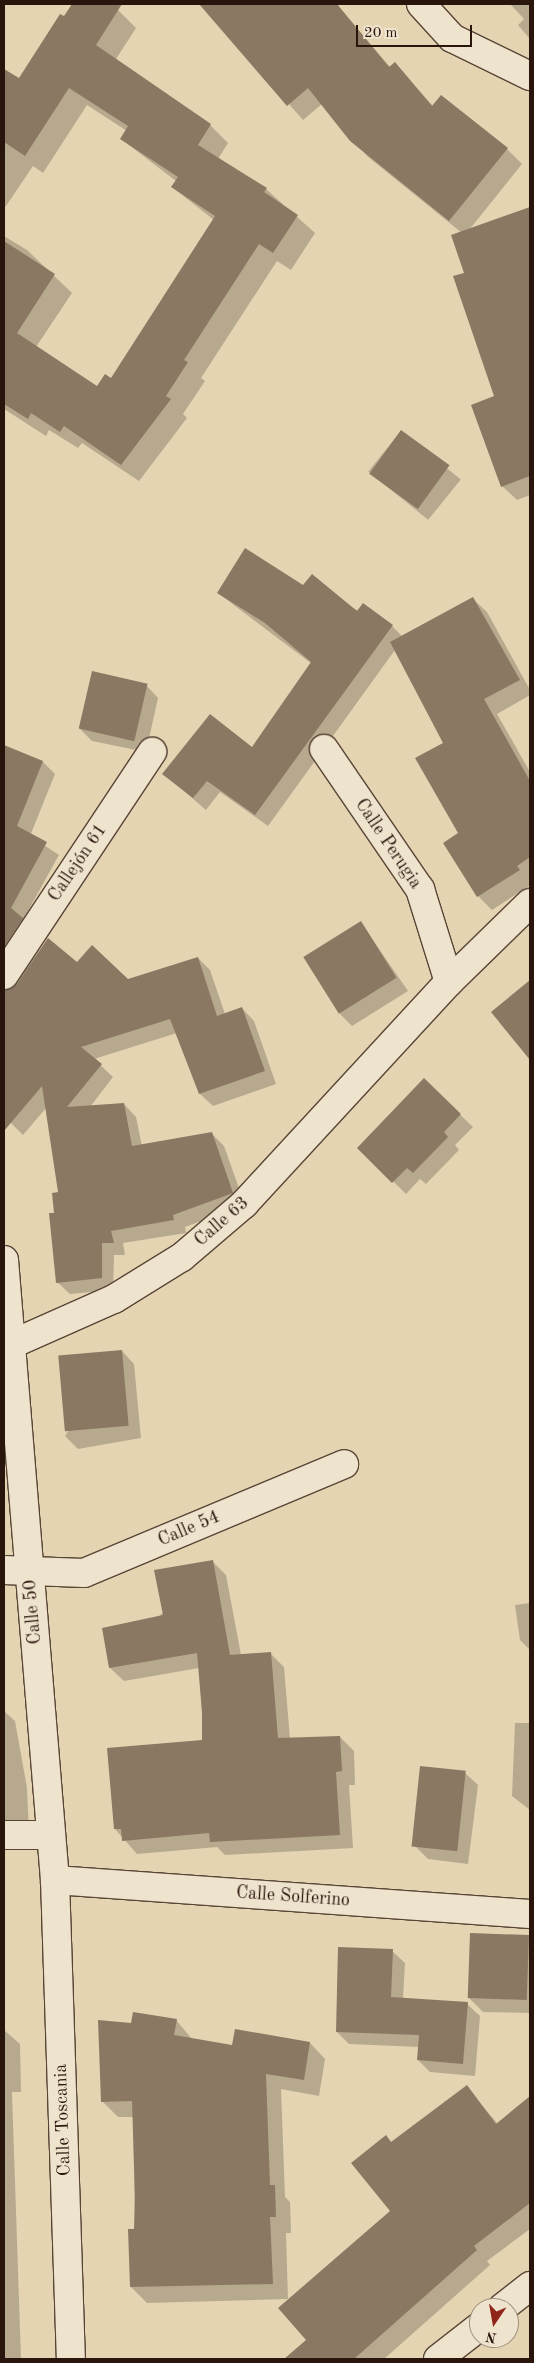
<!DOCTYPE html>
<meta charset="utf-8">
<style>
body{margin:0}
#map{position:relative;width:534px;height:2363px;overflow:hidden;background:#e5d4b2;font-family:"Old Standard TT",serif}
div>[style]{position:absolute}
.shadow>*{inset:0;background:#0003;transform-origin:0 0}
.building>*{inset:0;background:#8b7863;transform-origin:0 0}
.roads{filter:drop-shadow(1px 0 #594536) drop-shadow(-1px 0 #594536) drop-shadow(0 1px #594536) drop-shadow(0 -1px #594536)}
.minor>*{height:28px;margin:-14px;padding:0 14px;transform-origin:14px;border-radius:14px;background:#eee3cd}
span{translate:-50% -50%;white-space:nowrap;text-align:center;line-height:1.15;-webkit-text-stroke:4px #eee3cd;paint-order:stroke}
.street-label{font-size:18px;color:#2a150d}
.frame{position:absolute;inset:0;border:5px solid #2a150d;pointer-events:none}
.north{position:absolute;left:469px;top:2298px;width:50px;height:50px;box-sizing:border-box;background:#eee3cd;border:1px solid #a09180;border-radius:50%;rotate:192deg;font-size:14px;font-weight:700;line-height:20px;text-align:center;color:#2a150d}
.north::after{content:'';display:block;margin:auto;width:18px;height:22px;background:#8f2418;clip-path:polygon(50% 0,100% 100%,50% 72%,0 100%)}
.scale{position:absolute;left:356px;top:25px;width:116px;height:22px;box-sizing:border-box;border:2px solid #2a150d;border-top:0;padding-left:6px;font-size:15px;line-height:18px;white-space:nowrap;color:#2a150d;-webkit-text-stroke:4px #eee3cd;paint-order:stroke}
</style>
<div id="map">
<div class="shadow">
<div style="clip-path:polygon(74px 4px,109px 4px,118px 10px,136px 28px,116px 59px,210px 125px,228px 143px,218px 159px,266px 189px,315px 233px,291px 270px,277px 261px,201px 378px,205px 381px,183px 414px,187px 418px,139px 481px,82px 443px,78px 448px,49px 430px,46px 436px,4px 409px,4px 236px,27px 250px,72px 293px,36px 347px,98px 388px,112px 380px,214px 220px,172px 187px,176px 181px,121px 139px,127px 131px,87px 105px,43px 173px,33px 166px,4px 209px,4px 91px,14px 76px,19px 79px)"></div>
<div style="clip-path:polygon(201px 4px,336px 4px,391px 68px,395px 64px,433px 106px,507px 149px,522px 164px,469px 230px,530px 209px,530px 370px,501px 381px,466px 273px,462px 233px,367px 156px,322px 104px,303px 120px)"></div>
<div style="clip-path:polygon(510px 4px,530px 4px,530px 39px,518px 25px,524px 19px)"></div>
<div style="clip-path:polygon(530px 392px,530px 495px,517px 500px,502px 486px,472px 406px)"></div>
<div style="left:401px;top:431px;width:77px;height:52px;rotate:39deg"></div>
<div style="clip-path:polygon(304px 586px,392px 626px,403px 637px,473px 599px,487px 612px,530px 690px,530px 695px,497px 714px,530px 772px,530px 885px,492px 910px,478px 896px,459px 834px,445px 743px,395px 650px,268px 826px,220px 792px,206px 810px,164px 774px,252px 749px,312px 664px,218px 593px)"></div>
<div style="clip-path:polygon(146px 685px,158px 698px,146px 752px,92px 741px,80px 729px)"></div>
<div style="clip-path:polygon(4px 746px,43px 762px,55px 774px,30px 836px,59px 855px,23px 920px,35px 931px,4px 975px,4px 856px,14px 836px,4px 833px)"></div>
<div style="clip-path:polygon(361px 923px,408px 991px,352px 1026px,340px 1014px)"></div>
<div style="clip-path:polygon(48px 939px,77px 963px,127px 980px,198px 958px,210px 970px,225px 1014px,242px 1008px,254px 1021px,276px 1084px,213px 1106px,200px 1094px,177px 1033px,94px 1059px,113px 1077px,90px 1107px,124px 1104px,136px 1117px,142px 1146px,211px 1133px,224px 1146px,245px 1205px,185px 1227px,186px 1233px,123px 1243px,125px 1255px,114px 1255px,113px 1290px,70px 1294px,57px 1282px,59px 1193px,46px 1108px,23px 1135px,11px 1123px,4px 1095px,4px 1056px,31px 1048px,4px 1027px,4px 998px)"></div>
<div style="clip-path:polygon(529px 982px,530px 983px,530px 1055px,517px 1042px)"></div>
<div style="clip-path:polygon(424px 1080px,473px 1127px,455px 1145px,459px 1150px,426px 1184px,420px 1179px,406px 1194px,359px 1148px)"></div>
<div style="clip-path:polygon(122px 1351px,134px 1364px,141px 1438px,78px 1449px,65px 1436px)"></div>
<div style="clip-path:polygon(212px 1561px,226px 1575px,241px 1655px,270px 1653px,284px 1667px,290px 1739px,340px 1737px,354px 1751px,355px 1785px,349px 1785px,353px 1848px,225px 1855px,217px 1847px,137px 1854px,115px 1829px,204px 1741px,199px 1668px,124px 1681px,110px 1668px)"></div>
<div style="clip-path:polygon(530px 1603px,530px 1650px,520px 1640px,515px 1605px)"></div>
<div style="clip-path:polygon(4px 1711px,15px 1721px,27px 1788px,29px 1833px,4px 1836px)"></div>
<div style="clip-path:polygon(515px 1723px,530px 1723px,530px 1810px,512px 1796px)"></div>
<div style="clip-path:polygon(465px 1773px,478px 1785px,468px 1864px,428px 1859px,415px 1846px)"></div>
<div style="clip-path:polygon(471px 1934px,530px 1937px,530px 2013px,483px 2012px,469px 1998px)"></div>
<div style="clip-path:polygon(392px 1951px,405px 1963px,403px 1999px,467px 2004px,480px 2016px,475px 2076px,430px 2072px,418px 2060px,419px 2047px,349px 2044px,337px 2032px)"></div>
<div style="clip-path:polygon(176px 2020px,192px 2039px,233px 2047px,310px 2043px,325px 2059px,319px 2096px,281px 2089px,285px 2197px,290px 2202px,291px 2233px,286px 2233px,288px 2299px,147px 2303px,131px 2287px,135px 2230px,133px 2117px,118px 2117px,102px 2101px,132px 2024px)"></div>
<div style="clip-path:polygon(4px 2030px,20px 2044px,21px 2092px,12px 2092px,21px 2359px,4px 2359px)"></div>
<div style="clip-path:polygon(466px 2087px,498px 2124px,530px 2097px,530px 2229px,487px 2261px,490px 2265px,384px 2359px,286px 2359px,308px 2340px,391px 2211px,386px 2136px,392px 2143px)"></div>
</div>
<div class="building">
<div style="clip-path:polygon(72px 4px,122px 4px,96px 45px,211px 124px,198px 145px,267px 188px,264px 192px,298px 215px,273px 253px,259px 244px,184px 360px,188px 362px,166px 396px,171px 399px,121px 465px,64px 426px,60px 432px,31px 413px,28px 419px,4px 404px,4px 241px,55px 274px,17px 333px,97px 386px,105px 374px,111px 378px,215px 216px,171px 187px,178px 177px,120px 139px,128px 126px,69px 88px,25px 156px,4px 142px,4px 69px,19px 78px,60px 14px,64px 16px)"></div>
<div style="clip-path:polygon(199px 4px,337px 4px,389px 67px,395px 62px,432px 106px,441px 95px,508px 148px,449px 221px,350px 141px,308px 88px,287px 106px)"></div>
<div style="clip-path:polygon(530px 207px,530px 476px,501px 487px,471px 405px,494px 396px,453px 276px,464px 273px,451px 235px)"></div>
<div style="left:401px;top:430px;width:60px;height:54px;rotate:36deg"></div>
<div style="clip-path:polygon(245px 548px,303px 585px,312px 574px,357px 611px,363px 603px,393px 625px,255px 815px,207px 781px,193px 798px,162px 774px,210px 714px,252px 747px,311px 662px,265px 623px,217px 593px)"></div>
<div style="clip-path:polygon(473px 597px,520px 680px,484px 699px,530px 781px,530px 857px,517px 866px,520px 870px,477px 897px,443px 843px,458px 833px,415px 758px,443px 743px,390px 642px)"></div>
<div style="left:92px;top:671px;width:57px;height:59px;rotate:13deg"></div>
<div style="clip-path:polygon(4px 745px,43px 761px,17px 826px,47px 842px,11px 908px,23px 918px,4px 947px)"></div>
<div style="left:361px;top:921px;width:67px;height:68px;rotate:58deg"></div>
<div style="clip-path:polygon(48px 938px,77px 962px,92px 945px,128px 979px,198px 957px,217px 1016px,242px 1007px,265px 1071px,199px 1094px,170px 1019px,81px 1047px,102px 1064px,67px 1107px,124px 1103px,132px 1146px,212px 1132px,233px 1193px,173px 1215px,174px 1220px,111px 1231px,114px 1243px,102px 1243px,102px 1278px,56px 1283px,49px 1213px,54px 1213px,52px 1193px,58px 1192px,42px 1086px,4px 1131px,4px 991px,17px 984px)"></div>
<div style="clip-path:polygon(530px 980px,530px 1060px,491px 1012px)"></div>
<div style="clip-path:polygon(424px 1078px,461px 1114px,444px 1132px,448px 1137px,413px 1173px,407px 1168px,392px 1183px,357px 1148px)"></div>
<div style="left:122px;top:1350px;width:76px;height:64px;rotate:85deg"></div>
<div style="clip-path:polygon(213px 1560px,230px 1655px,271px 1652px,278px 1738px,340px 1736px,342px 1771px,336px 1772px,340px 1835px,210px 1842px,209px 1833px,122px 1841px,121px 1829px,114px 1829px,107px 1748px,202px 1740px,202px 1712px,197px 1653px,109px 1668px,102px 1628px,163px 1615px,154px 1570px)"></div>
<div style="left:420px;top:1766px;width:46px;height:81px;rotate:6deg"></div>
<div style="left:470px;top:1933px;width:59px;height:65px;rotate:2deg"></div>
<div style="clip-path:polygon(338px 1947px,393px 1949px,391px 1997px,468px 2002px,463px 2064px,417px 2060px,419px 2035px,336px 2032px)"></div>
<div style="clip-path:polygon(133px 2012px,177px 2019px,174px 2035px,232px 2045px,235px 2029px,310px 2042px,304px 2080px,266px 2074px,270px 2185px,275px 2185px,276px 2217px,270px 2217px,273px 2284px,130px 2287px,128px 2229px,134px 2229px,135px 2196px,132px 2101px,101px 2102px,98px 2020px,131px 2023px)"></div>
<div style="clip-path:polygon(467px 2085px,496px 2124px,530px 2096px,530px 2203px,474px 2246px,477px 2250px,354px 2359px,284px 2359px,306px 2340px,278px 2308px,390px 2211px,351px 2163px,386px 2135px,391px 2142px)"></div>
</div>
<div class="roads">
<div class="minor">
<div style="left:421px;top:4px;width:46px;rotate:47.6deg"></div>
<div style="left:452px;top:38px;width:87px;rotate:26deg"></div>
<div style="left:324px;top:749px;width:170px;rotate:55.6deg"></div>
<div style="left:420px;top:889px;width:97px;rotate:72.7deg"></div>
<div style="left:4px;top:975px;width:268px;rotate:-56.4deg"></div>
<div style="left:4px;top:1260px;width:622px;rotate:85.3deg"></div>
<div style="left:55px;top:1880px;width:479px;rotate:88.1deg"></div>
<div style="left:10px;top:1345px;width:114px;rotate:-23.9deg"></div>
<div style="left:114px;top:1299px;width:80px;rotate:-31.7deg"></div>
<div style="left:182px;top:1257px;width:82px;rotate:-40.5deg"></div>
<div style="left:244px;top:1204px;width:302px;rotate:-47.3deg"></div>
<div style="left:449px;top:982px;width:113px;rotate:-44.3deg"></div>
<div style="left:4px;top:1570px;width:80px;rotate:2.1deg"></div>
<div style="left:84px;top:1573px;width:282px;rotate:-22.7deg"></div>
<div style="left:4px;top:1835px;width:47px"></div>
<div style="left:55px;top:1880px;width:476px;rotate:4.1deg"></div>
<div style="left:502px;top:2308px;width:36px;rotate:-38deg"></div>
<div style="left:438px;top:2359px;width:52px;rotate:-38deg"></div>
</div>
</div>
<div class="street-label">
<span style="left:388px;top:844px;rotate:56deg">Calle Perugia</span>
<span style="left:78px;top:863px;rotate:-56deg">Callejón 61</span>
<span style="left:222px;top:1222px;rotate:-41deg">Calle 63</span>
<span style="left:189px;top:1529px;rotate:-23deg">Calle 54</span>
<span style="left:33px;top:1612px;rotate:-95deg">Calle 50</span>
<span style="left:293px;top:1897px;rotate:4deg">Calle Solferino</span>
<span style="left:63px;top:2120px;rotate:-92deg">Calle Toscania</span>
</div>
<div class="frame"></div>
<div class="north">N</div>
<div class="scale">20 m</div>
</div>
